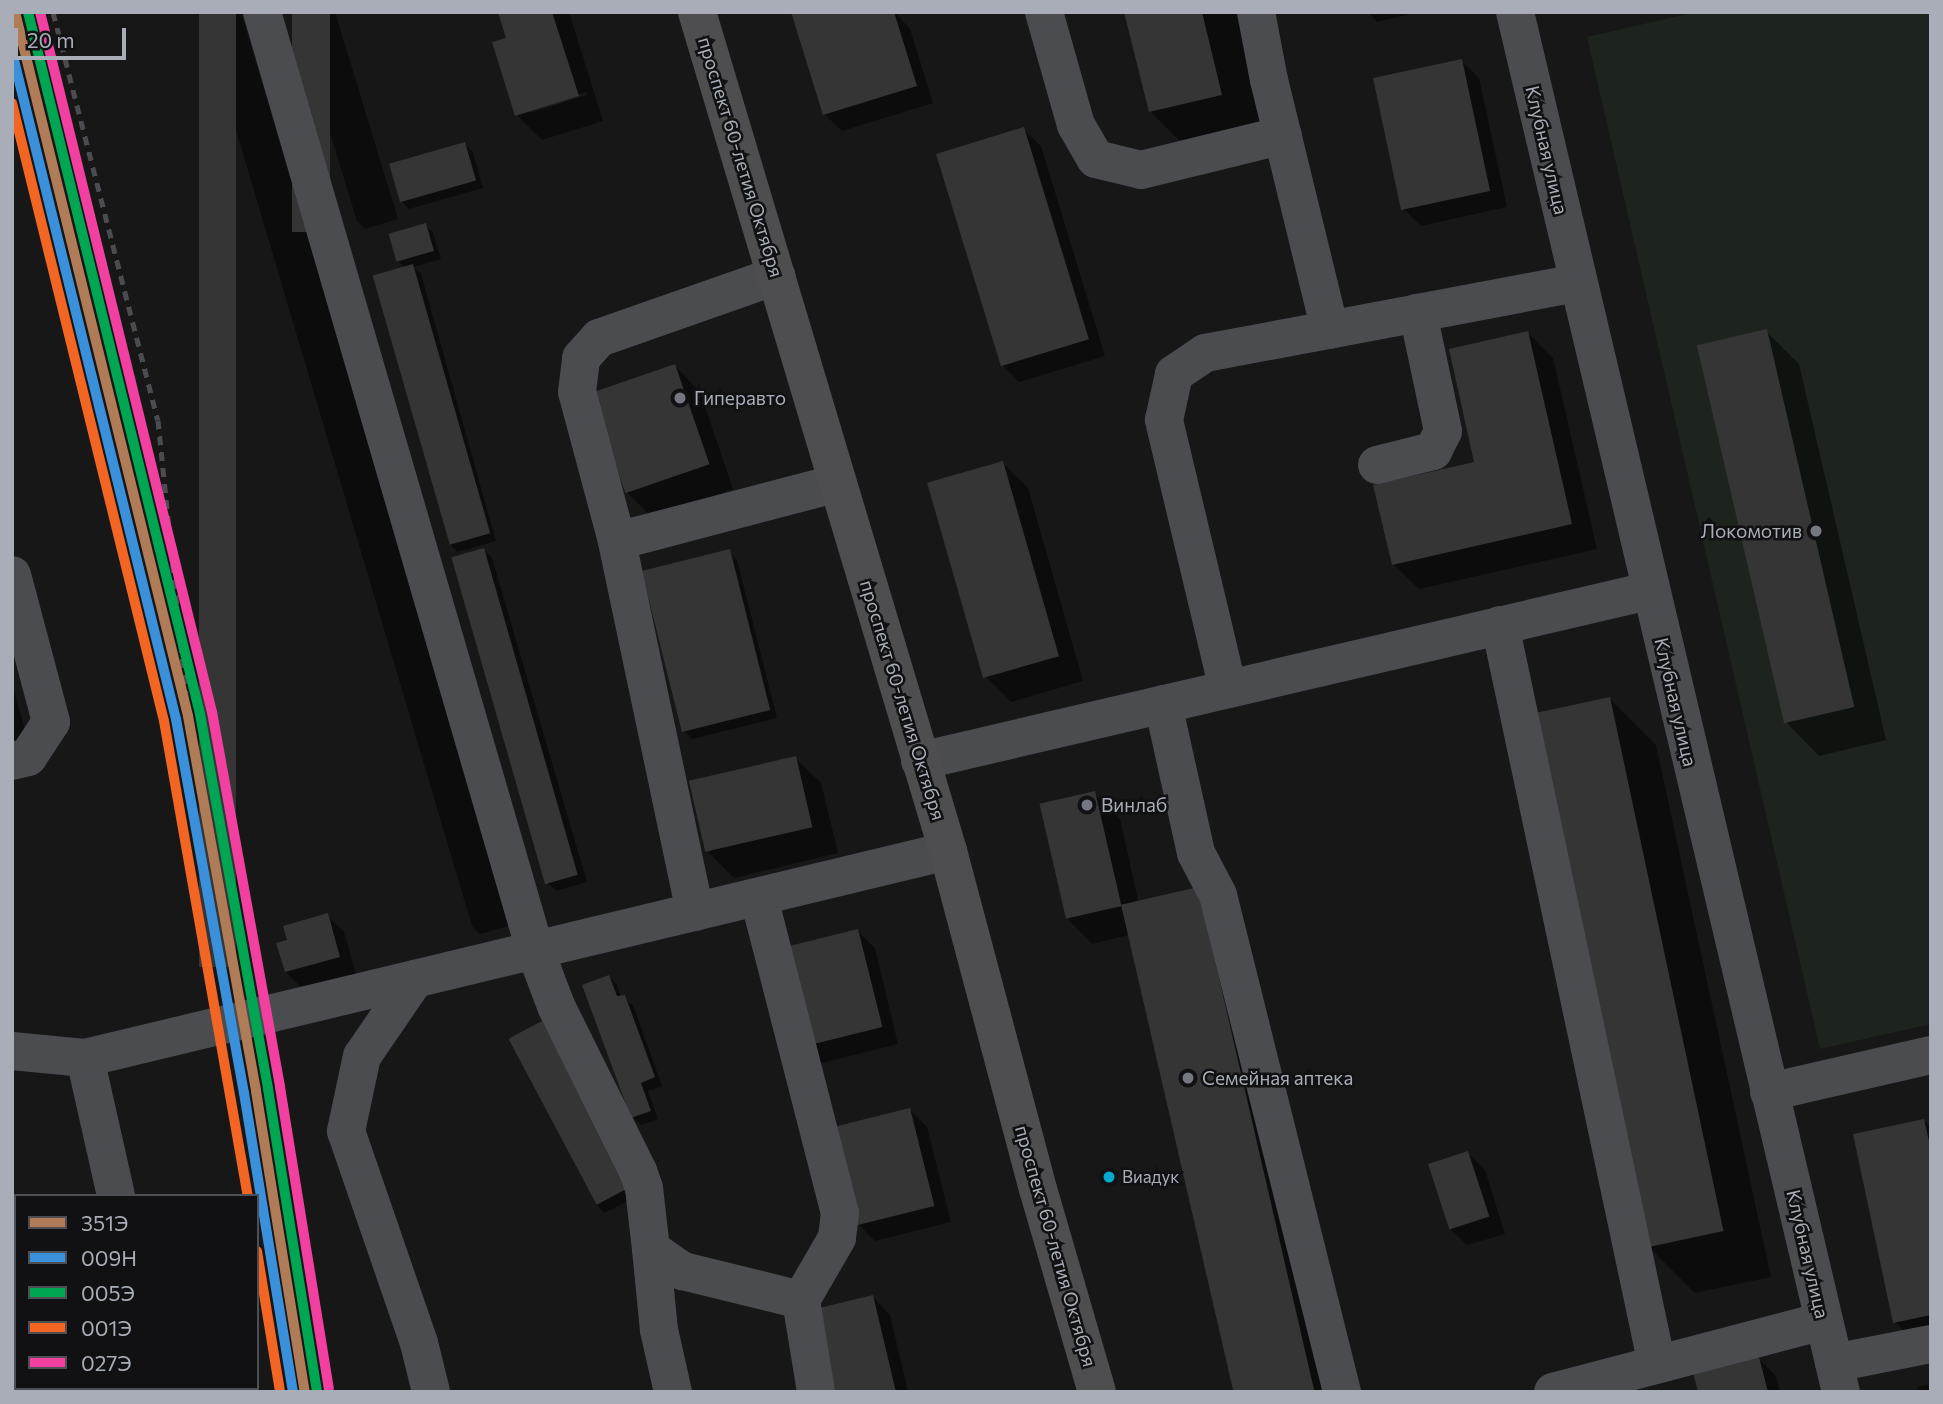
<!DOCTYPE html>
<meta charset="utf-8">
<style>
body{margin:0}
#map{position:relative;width:1943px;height:1404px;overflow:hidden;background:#171717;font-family:Commissioner,sans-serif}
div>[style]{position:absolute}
.green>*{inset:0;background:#1d241e}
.shadow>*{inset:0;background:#0007}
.building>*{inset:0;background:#353536;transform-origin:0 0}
.minor>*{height:38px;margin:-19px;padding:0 19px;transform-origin:19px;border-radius:19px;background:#4b4c50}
.highway>*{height:38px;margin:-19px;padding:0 19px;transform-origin:19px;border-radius:19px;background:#4e4e51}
.rail>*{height:5px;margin-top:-2.5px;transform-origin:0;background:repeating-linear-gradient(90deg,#4b4c4f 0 9px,transparent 0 16px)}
.rail-1>*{height:10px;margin:-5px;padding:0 5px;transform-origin:5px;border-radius:5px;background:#b07c57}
.rail-2>*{height:10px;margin:-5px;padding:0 5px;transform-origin:5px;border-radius:5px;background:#3a90db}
.rail-3>*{height:10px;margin:-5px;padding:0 5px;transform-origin:5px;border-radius:5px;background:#00a651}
.rail-4>*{height:10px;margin:-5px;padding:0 5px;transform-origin:5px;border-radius:5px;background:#f26522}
.rail-5>*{height:10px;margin:-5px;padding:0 5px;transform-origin:5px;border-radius:5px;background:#f240a1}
.dots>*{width:19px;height:19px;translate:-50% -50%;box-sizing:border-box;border:4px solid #111113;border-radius:50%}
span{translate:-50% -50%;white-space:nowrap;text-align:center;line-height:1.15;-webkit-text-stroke:5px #111113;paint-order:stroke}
.bus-label{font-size:17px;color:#a8adb8}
.left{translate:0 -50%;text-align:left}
.street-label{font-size:19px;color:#a8adb8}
.poi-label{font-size:19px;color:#a8adb8}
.right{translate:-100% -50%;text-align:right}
.frame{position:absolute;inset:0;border:14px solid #a8adb8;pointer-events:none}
.legend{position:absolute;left:14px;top:1194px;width:245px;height:196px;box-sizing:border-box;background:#111113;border:2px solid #4d4f55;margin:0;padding:9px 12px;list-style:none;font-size:21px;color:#a8adb8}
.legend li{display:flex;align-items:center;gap:14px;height:35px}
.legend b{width:35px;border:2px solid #4d4f55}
.scale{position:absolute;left:14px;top:28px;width:112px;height:32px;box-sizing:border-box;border:4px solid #a8adb8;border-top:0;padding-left:9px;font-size:21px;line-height:24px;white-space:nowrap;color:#a8adb8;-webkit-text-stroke:5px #111113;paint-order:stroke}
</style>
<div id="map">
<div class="green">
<div style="clip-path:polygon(1696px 12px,1931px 12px,1931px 1024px,1820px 1049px,1587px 37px)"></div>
</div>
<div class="shadow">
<div style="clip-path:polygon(201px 12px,241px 12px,512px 925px,480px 934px,472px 926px)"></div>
<div style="clip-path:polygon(293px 12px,335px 12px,398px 219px,365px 229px,357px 221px)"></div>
<div style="clip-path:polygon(evenodd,499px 12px,569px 12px,603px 121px,542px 140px,517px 115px,508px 39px,499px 12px,586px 92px,587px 95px,530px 113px,530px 109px,586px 92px)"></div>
<div style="clip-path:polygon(793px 12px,895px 12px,910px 29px,933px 103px,842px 131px,824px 114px)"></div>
<div style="clip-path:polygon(1126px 12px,1236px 12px,1267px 140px,1196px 157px,1150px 111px)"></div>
<div style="clip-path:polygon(1368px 12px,1419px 12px,1377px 22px)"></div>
<div style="clip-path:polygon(1461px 61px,1479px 78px,1507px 207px,1421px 226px,1404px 209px)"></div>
<div style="clip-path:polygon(1023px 129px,1041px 146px,1105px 356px,1019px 382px,1002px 365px)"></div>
<div style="clip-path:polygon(465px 144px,473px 153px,483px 188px,409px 209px,401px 201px)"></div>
<div style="clip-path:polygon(425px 225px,433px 233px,441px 259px,414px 267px,421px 274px,496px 541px,457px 552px,449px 543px,405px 268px,399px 261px)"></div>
<div style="clip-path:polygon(1766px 331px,1799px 364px,1886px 740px,1819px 756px,1786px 722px)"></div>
<div style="clip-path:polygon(1528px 333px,1553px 358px,1597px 549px,1419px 589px,1393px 564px,1477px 463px)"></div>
<div style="clip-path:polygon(675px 366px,700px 392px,733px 489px,652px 517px,626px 491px)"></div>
<div style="clip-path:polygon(1003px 463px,1028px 488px,1083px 681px,1011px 702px,985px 676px)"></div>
<div style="clip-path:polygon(484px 550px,492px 558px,587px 882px,556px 891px,548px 883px)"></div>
<div style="clip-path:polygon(729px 551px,737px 560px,777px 718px,692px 739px,684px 731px)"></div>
<div style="clip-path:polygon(12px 683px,30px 748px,12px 753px)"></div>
<div style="clip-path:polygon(1610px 699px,1656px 745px,1771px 1277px,1695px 1293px,1649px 1247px)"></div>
<div style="clip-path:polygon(795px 758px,821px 783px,838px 853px,734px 878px,709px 853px)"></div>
<div style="clip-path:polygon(1094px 793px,1120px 819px,1139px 904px,1198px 889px,1352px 1392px,1238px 1392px,1129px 935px,1092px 944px,1067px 918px)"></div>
<div style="clip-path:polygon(327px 915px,344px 932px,356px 974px,303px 989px,286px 972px,289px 942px)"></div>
<div style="clip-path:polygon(857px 931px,875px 948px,898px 1044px,822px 1063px,805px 1046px)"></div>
<div style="clip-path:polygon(609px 977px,617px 985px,621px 997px,633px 1005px,662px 1086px,648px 1091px,658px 1119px,641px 1125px,632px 1117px)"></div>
<div style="clip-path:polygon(550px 1031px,636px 1197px,604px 1213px,596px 1204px)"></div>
<div style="clip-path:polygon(910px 1110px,927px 1127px,951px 1222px,875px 1241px,858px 1224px)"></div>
<div style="clip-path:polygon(1924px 1121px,1931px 1128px,1931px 1354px,1928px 1355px,1895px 1322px)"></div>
<div style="clip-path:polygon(1468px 1153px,1485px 1170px,1505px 1234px,1467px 1245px,1449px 1228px)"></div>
<div style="clip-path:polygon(873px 1297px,890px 1315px,908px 1392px,828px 1392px)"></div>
<div style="clip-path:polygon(1759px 1359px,1776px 1376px,1780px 1392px,1699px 1392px)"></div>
<div style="clip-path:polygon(1931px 1384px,1931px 1392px,1918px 1392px,1917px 1387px)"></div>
</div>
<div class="building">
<div style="left:199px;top:12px;width:37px;height:955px"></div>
<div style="left:292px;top:12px;width:38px;height:220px"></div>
<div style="clip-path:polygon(498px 12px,552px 12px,579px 96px,515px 116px,492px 42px,506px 38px)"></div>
<div style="clip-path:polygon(791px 12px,894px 12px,917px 86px,823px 115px)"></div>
<div style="clip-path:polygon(1124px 12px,1202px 12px,1222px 95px,1149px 112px)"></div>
<div style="left:1462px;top:59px;width:135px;height:91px;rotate:78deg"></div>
<div style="left:1024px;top:127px;width:222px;height:92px;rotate:73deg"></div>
<div style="left:465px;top:142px;width:40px;height:79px;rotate:74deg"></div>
<div style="left:426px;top:223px;width:29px;height:39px;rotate:74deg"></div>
<div style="left:413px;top:264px;width:280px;height:42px;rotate:74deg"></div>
<div style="left:1767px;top:329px;width:388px;height:72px;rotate:77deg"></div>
<div style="clip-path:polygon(1528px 331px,1572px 524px,1392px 565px,1373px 485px,1474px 462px,1449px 349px)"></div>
<div style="left:675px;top:364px;width:106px;height:89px;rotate:71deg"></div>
<div style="left:1003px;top:461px;width:203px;height:79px;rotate:74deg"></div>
<div style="left:484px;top:548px;width:340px;height:34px;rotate:74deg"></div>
<div style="left:730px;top:549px;width:166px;height:91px;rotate:76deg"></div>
<div style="left:1610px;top:697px;width:546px;height:80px;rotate:78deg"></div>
<div style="left:796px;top:756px;width:73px;height:110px;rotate:77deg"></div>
<div style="left:1095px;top:791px;width:118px;height:57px;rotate:77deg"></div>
<div style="left:1198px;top:887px;width:519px;height:79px;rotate:77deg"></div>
<div style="clip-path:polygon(328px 913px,340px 957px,285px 972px,276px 943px,287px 940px,283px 926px)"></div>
<div style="left:858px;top:929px;width:101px;height:81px;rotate:76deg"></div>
<div style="clip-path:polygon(609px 975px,617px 996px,625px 995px,655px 1077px,641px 1083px,651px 1111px,631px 1118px,582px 985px)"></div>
<div style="left:542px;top:1021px;width:188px;height:38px;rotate:62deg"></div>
<div style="left:910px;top:1108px;width:101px;height:81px;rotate:76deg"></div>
<div style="clip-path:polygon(1924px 1119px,1931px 1150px,1931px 1315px,1893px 1323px,1853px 1134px)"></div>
<div style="left:1468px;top:1151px;width:69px;height:42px;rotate:72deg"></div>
<div style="clip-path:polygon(873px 1295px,896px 1392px,826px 1392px,807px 1311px)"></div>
<div style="clip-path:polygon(1759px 1357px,1768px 1392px,1698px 1392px,1693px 1372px)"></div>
</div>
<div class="minor">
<div style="left:262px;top:12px;width:977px;rotate:73.77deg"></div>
<div style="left:535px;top:950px;width:60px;rotate:69.4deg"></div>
<div style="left:556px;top:1006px;width:184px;rotate:63.6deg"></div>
<div style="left:638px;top:1171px;width:18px;rotate:71deg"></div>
<div style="left:644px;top:1188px;width:61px;rotate:83.5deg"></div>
<div style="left:651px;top:1249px;width:39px;rotate:35deg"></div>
<div style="left:683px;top:1271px;width:122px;rotate:13.8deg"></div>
<div style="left:801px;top:1300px;width:93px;rotate:80.7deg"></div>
<div style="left:1044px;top:12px;width:117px;rotate:74.2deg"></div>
<div style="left:1076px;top:125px;width:39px;rotate:60deg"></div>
<div style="left:1096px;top:159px;width:46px;rotate:13.7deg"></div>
<div style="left:1141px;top:170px;width:146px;rotate:-13.8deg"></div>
<div style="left:1256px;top:12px;width:69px;rotate:79.2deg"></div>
<div style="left:1269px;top:80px;width:257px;rotate:76.3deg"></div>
<div style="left:1515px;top:12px;width:1418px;rotate:76.71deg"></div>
<div style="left:1377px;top:465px;width:58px;rotate:-14deg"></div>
<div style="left:1433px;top:451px;width:22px;rotate:-63deg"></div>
<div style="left:1443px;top:431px;width:121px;rotate:-102deg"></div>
<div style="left:1418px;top:313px;width:162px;rotate:-10.7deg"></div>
<div style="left:617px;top:541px;width:228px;rotate:-14.7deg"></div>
<div style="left:12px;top:575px;width:152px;rotate:75.1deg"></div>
<div style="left:51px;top:722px;width:42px;rotate:123.3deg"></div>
<div style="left:28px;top:757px;width:16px;rotate:166deg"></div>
<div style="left:1500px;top:625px;width:756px;rotate:78.02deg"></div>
<div style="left:1228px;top:689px;width:277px;rotate:-103.4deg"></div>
<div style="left:1164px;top:420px;width:47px;rotate:-77.7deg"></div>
<div style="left:1174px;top:374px;width:37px;rotate:-34deg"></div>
<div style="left:1205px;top:353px;width:217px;rotate:-10.6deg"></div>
<div style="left:1163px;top:704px;width:153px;rotate:77.5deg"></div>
<div style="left:1196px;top:853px;width:47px;rotate:62.4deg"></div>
<div style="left:1218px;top:895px;width:512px;rotate:75.99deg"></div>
<div style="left:920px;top:761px;width:749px;rotate:-13.13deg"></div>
<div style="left:759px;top:898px;width:325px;rotate:75.6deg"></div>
<div style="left:840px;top:1213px;width:25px;rotate:97deg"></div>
<div style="left:837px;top:1238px;width:72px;rotate:120.1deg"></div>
<div style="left:695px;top:912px;width:379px;rotate:-101.9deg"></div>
<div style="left:617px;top:541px;width:154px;rotate:-105deg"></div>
<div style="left:577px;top:392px;width:34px;rotate:-83deg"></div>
<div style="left:581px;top:358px;width:27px;rotate:-48deg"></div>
<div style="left:599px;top:338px;width:188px;rotate:-19.3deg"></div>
<div style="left:415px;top:979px;width:93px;rotate:124.5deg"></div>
<div style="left:362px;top:1056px;width:77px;rotate:102deg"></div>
<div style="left:346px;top:1131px;width:224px;rotate:71deg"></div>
<div style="left:419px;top:1343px;width:50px;rotate:76.2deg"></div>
<div style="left:12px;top:1051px;width:73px;rotate:5.5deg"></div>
<div style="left:85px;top:1058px;width:887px;rotate:-13.49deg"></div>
<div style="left:85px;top:1058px;width:141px;rotate:77.3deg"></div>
<div style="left:1769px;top:1092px;width:166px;rotate:-12.9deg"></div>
<div style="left:651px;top:1249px;width:81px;rotate:84.4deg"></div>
<div style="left:659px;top:1330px;width:64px;rotate:77.3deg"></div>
<div style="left:1834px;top:1363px;width:99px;rotate:-11.1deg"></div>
<div style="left:159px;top:1388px;width:4px;rotate:76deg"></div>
<div style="left:1553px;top:1392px;width:280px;rotate:-14.7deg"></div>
</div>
<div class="highway">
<div style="left:697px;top:12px;width:876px;rotate:73.34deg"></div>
<div style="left:948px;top:851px;width:350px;rotate:75.1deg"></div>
<div style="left:1038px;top:1189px;width:211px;rotate:73.8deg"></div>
</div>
<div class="rail">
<div style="left:53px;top:12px;width:421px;rotate:75.6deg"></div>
<div style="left:158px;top:420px;width:298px;rotate:84.2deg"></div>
</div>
<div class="rail-1">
<div style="left:15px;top:12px;width:725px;rotate:76.19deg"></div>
<div style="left:188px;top:716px;width:381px;rotate:79.7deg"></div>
<div style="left:256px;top:1091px;width:305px;rotate:80.8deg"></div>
</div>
<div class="rail-2">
<div style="left:12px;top:52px;width:687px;rotate:76.19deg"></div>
<div style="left:176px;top:719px;width:380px;rotate:79.7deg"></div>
<div style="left:244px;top:1093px;width:303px;rotate:80.7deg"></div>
</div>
<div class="rail-3">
<div style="left:28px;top:12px;width:723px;rotate:76.23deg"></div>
<div style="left:200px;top:714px;width:381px;rotate:79.7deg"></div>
<div style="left:268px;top:1089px;width:305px;rotate:80.8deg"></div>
</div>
<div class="rail-4">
<div style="left:12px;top:103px;width:636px;rotate:76.18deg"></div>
<div style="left:164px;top:721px;width:482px;rotate:80deg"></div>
<div style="left:257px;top:1251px;width:143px;rotate:80.7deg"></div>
</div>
<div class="rail-5">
<div style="left:40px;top:12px;width:721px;rotate:76.2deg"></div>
<div style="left:212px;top:712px;width:381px;rotate:79.7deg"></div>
<div style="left:280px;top:1087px;width:305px;rotate:80.8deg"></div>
</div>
<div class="dots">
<div style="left:680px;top:398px;background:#757880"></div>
<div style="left:1816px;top:531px;background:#757880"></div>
<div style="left:1087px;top:805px;background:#757880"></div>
<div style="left:1188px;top:1078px;background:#757880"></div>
<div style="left:1109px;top:1177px;background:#00a9ce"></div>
</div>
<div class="bus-label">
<span class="left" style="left:1122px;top:1177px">Виадук</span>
</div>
<div class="street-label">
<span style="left:1547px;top:150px;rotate:77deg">Клубная улица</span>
<span style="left:741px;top:157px;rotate:73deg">проспект 60-летия Октября</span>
<span style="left:903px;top:700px;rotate:73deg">проспект 60-летия Октября</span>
<span style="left:1676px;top:702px;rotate:77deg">Клубная улица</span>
<span style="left:1056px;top:1246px;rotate:74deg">проспект 60-летия Октября</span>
<span style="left:1808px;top:1254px;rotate:77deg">Клубная улица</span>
</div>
<div class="poi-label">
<span class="left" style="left:694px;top:398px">Гиперавто</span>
<span class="right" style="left:1802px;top:531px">Локомотив</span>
<span class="left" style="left:1101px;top:805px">Винлаб</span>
<span class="left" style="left:1202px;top:1078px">Семейная аптека</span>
</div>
<div class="frame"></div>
<ul class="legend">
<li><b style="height:9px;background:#b07c57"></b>351Э</li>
<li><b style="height:9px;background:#3a90db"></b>009Н</li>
<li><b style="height:9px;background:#00a651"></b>005Э</li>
<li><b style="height:9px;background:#f26522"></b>001Э</li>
<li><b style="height:9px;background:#f240a1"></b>027Э</li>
</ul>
<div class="scale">20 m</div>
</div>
